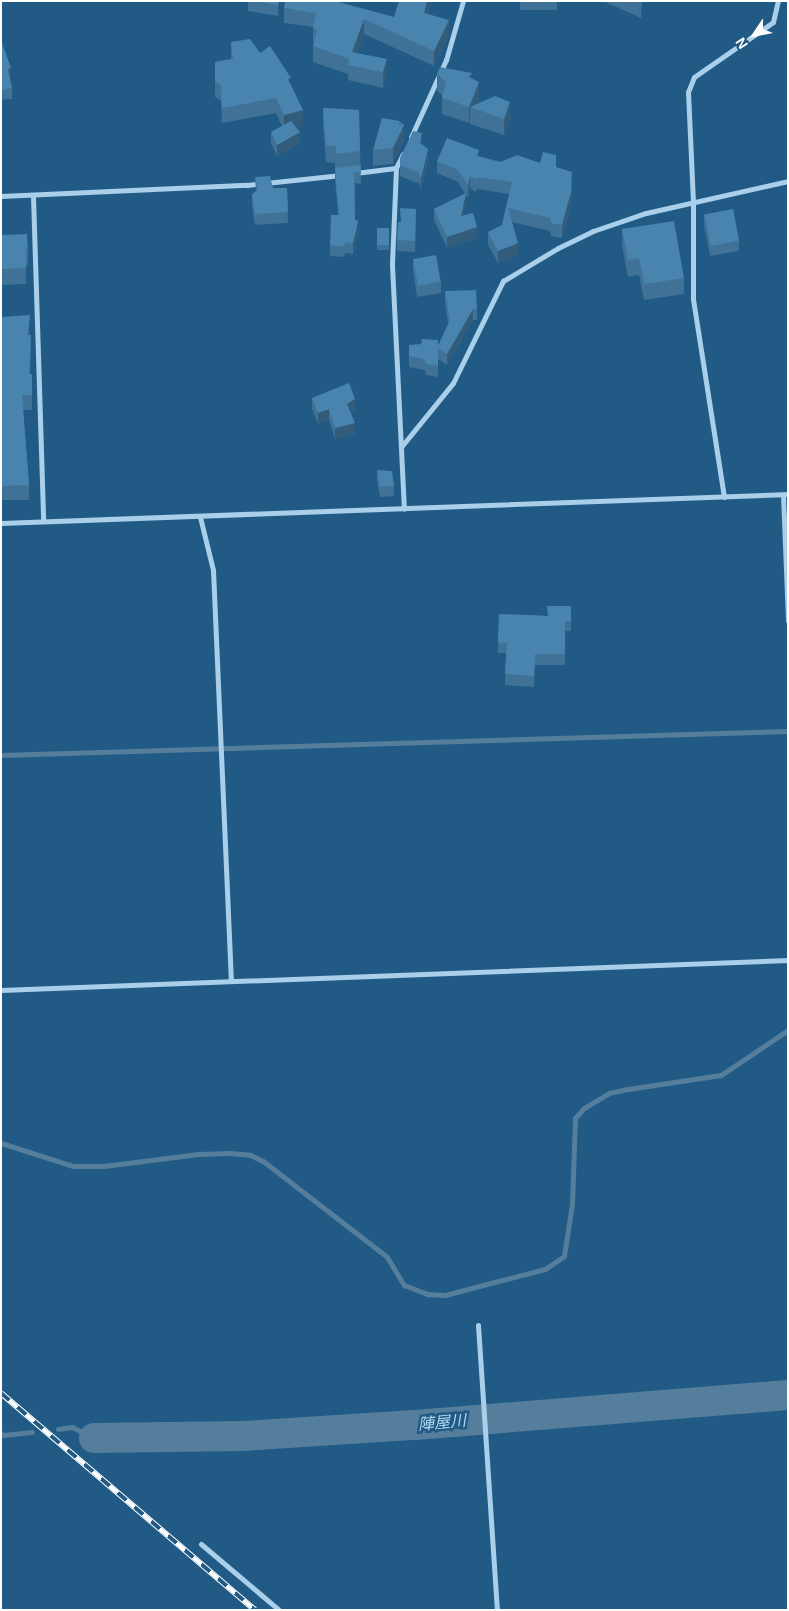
<!DOCTYPE html>
<meta charset="utf-8">
<style>
body{margin:0}
#map{position:relative;width:789px;height:1611px;overflow:hidden;background:#205a85;font-family:Helvetica,"Noto Sans JP",sans-serif}
div>[style]{position:absolute}
.stream>*{height:5px;margin:-2.5px;padding:0 2.5px;transform-origin:2.5px;border-radius:2.5px;background:#557e9c}
.river>*{height:30px;margin:-15px;padding:0 15px;transform-origin:15px;border-radius:15px;background:#557e9c}
.street>*{height:5px;margin:-2.5px;padding:0 2.5px;transform-origin:2.5px;border-radius:2.5px;background:#a9cfea}
.rail>*{height:5.5px;margin-top:-2.75px;transform-origin:0;background:repeating-linear-gradient(90deg,#205a85 0 11px,#fff 0 22px);box-sizing:border-box;border-block:1px solid #fff}
.wall>*{inset:0;background:#3f7296;transform-origin:0 0}
.shaded-wall>*{inset:0;background:#335c7a}
.building>*{inset:0;background:#4984ae;transform-origin:0 0}
span{translate:-50% -50%;white-space:nowrap;text-align:center;line-height:1.15;-webkit-text-stroke:5px #205a85;paint-order:stroke}
.water-label{font-size:16px;color:#b4d8f1;font-style:italic}
.frame{position:absolute;inset:0;border:2px solid #fff;pointer-events:none}
.north{position:absolute;left:729px;top:10px;width:50px;height:50px;-webkit-text-stroke:4px #205a85;paint-order:stroke;rotate:236deg;font-size:14px;font-weight:700;line-height:20px;text-align:center;color:#fff}
.north::after{content:'';display:block;margin:auto;width:18px;height:22px;background:#fff;clip-path:polygon(50% 0,100% 100%,50% 72%,0 100%)}
</style>
<div id="map">
<div class="stream">
<div style="left:1px;top:755px;width:787px;rotate:-1.75deg"></div>
<div style="left:1px;top:1143px;width:76px;rotate:17.7deg"></div>
<div style="left:73px;top:1166px;width:31px"></div>
<div style="left:104px;top:1166px;width:95px;rotate:-7.3deg"></div>
<div style="left:198px;top:1154px;width:31px;rotate:-2deg"></div>
<div style="left:229px;top:1153px;width:21px;rotate:5deg"></div>
<div style="left:250px;top:1155px;width:14px;rotate:25deg"></div>
<div style="left:263px;top:1161px;width:157px;rotate:37.7deg"></div>
<div style="left:387px;top:1257px;width:33px;rotate:59deg"></div>
<div style="left:404px;top:1285px;width:26px;rotate:21deg"></div>
<div style="left:428px;top:1294px;width:17px;rotate:3deg"></div>
<div style="left:445px;top:1295px;width:103px;rotate:-14.6deg"></div>
<div style="left:545px;top:1269px;width:23px;rotate:-34deg"></div>
<div style="left:564px;top:1256px;width:53px;rotate:-81.3deg"></div>
<div style="left:572px;top:1204px;width:86px;rotate:-88deg"></div>
<div style="left:575px;top:1118px;width:13px;rotate:-48deg"></div>
<div style="left:584px;top:1108px;width:29px;rotate:-31deg"></div>
<div style="left:609px;top:1093px;width:19px;rotate:-12deg"></div>
<div style="left:628px;top:1089px;width:94px;rotate:-8.6deg"></div>
<div style="left:721px;top:1075px;width:81px;rotate:-33.9deg"></div>
<div style="left:58px;top:1429px;width:14px;rotate:-8deg"></div>
<div style="left:72px;top:1427px;width:25px;rotate:27deg"></div>
<div style="left:1px;top:1433px;width:3px;rotate:45deg"></div>
<div style="left:3px;top:1435px;width:29px;rotate:-6deg"></div>
</div>
<div class="river">
<div style="left:94px;top:1438px;width:149px;rotate:-0.8deg"></div>
<div style="left:243px;top:1436px;width:172px;rotate:-3.7deg"></div>
<div style="left:415px;top:1425px;width:374px;rotate:-4.6deg"></div>
</div>
<div class="street">
<div style="left:411px;top:137px;width:85px;rotate:-65.6deg"></div>
<div style="left:446px;top:60px;width:61px;rotate:-73.9deg"></div>
<div style="left:403px;top:154px;width:16px;rotate:117deg"></div>
<div style="left:396px;top:168px;width:97px;rotate:92.4deg"></div>
<div style="left:392px;top:265px;width:244px;rotate:87.2deg"></div>
<div style="left:355px;top:173px;width:41px;rotate:-7deg"></div>
<div style="left:1px;top:196px;width:246px;rotate:-2.6deg"></div>
<div style="left:247px;top:185px;width:95px;rotate:-6.1deg"></div>
<div style="left:33px;top:196px;width:325px;rotate:88.2deg"></div>
<div style="left:401px;top:447px;width:82px;rotate:-50.9deg"></div>
<div style="left:453px;top:383px;width:114px;rotate:-63.9deg"></div>
<div style="left:503px;top:281px;width:64px;rotate:-31deg"></div>
<div style="left:558px;top:248px;width:39px;rotate:-26deg"></div>
<div style="left:593px;top:231px;width:56px;rotate:-18.8deg"></div>
<div style="left:646px;top:213px;width:146px;rotate:-12.7deg"></div>
<div style="left:783px;top:495px;width:126px;rotate:87.7deg"></div>
<div style="left:724px;top:497px;width:201px;rotate:-98.9deg"></div>
<div style="left:693px;top:298px;width:96px;rotate:-90deg"></div>
<div style="left:693px;top:202px;width:110px;rotate:-92.6deg"></div>
<div style="left:688px;top:92px;width:16px;rotate:-68deg"></div>
<div style="left:694px;top:77px;width:96px;rotate:-34.8deg"></div>
<div style="left:773px;top:22px;width:22px;rotate:-77deg"></div>
<div style="left:200px;top:517px;width:55px;rotate:76.2deg"></div>
<div style="left:213px;top:570px;width:410px;rotate:87.5deg"></div>
<div style="left:1px;top:523px;width:788px;rotate:-2.11deg"></div>
<div style="left:1px;top:990px;width:788px;rotate:-2.18deg"></div>
<div style="left:478px;top:1325px;width:286px;rotate:86.2deg"></div>
<div style="left:201px;top:1544px;width:102px;rotate:40.2deg"></div>
</div>
<div class="rail">
<div style="left:1px;top:1393px;width:334px;rotate:40.5deg"></div>
</div>
<div class="wall">
<div style="clip-path:polygon(248px 1px,279px 1px,278px 16px,248px 11px)"></div>
<div style="left:520px;top:1px;width:37px;height:9px"></div>
<div style="clip-path:polygon(603px 1px,642px 1px,641px 18px)"></div>
<div style="clip-path:polygon(284px 8px,394px 17px,428px 14px,449px 35px,434px 66px,364px 34px,357px 53px,387px 74px,383px 88px,348px 80px,348px 74px,313px 62px,313px 46px,314px 43px,313px 42px,313px 27px,284px 23px)"></div>
<div style="clip-path:polygon(1px 40px,11px 79px,10px 79px,12px 88px,12px 99px,1px 100px)"></div>
<div style="clip-path:polygon(231px 42px,260px 53px,291px 85px,303px 125px,296px 127px,300px 143px,277px 156px,271px 143px,271px 132px,282px 126px,276px 113px,222px 123px,221px 101px,215px 97px,215px 62px,231px 59px)"></div>
<div style="clip-path:polygon(437px 74px,472px 78px,479px 98px,477px 104px,510px 118px,504px 135px,470px 124px,470px 121px,469px 123px,442px 114px,442px 95px,437px 91px)"></div>
<div style="clip-path:polygon(323px 108px,359px 110px,361px 184px,355px 183px,355px 220px,358px 232px,353px 254px,345px 253px,344px 257px,330px 256px,330px 245px,338px 215px,335px 179px,335px 163px,326px 162px,323px 125px)"></div>
<div style="clip-path:polygon(400px 122px,404px 125px,404px 141px,393px 164px,373px 166px,373px 150px)"></div>
<div style="clip-path:polygon(422px 144px,428px 160px,421px 189px,418px 181px,417px 183px,400px 176px,400px 158px)"></div>
<div style="clip-path:polygon(479px 156px,500px 162px,556px 167px,572px 184px,571px 205px,562px 238px,551px 236px,550px 231px,512px 222px,518px 255px,498px 263px,488px 245px,488px 232px,502px 225px,509px 194px,477px 189px,476px 192px,470px 188px,468px 198px,466px 195px,466px 204px,463px 215px,477px 238px,447px 248px,434px 220px,434px 209px,465px 194px,458px 182px,437px 173px,437px 161px)"></div>
<div style="clip-path:polygon(255px 177px,273px 188px,287px 188px,288px 223px,255px 225px,252px 205px,252px 194px,256px 191px)"></div>
<div style="clip-path:polygon(704px 214px,739px 240px,739px 251px,710px 256px,704px 225px)"></div>
<div style="clip-path:polygon(416px 220px,415px 252px,397px 251px,397px 240px)"></div>
<div style="left:377px;top:228px;width:12px;height:22px"></div>
<div style="clip-path:polygon(622px 229px,684px 278px,684px 294px,644px 300px,639px 275px,628px 277px,622px 245px)"></div>
<div style="clip-path:polygon(1px 235px,28px 249px,28px 265px,26px 265px,26px 284px,1px 285px)"></div>
<div style="clip-path:polygon(413px 259px,441px 282px,441px 293px,417px 297px,413px 270px)"></div>
<div style="clip-path:polygon(445px 291px,477px 309px,477px 320px,473px 320px,447px 365px,438px 359px,438px 377px,426px 375px,425px 370px,409px 367px,409px 345px,438px 346px,448px 323px,445px 302px)"></div>
<div style="clip-path:polygon(1px 317px,30px 330px,30px 335px,31px 349px,30px 374px,32px 388px,32px 410px,23px 410px,29px 485px,29px 500px,1px 500px)"></div>
<div style="clip-path:polygon(312px 398px,355px 410px,350px 413px,355px 434px,335px 439px,329px 420px,318px 424px,312px 409px)"></div>
<div style="clip-path:polygon(377px 470px,394px 485px,394px 496px,380px 497px,377px 481px)"></div>
<div style="clip-path:polygon(571px 606px,571px 631px,565px 631px,565px 665px,535px 665px,534px 687px,505px 685px,506px 653px,498px 653px,499px 614px,548px 616px)"></div>
</div>
<div class="shaded-wall">
<div style="clip-path:polygon(427px 1px,431px 1px,424px 28px,424px 13px)"></div>
<div style="clip-path:polygon(364px 19px,364px 34px,352px 67px,352px 52px)"></div>
<div style="clip-path:polygon(449px 20px,449px 35px,448px 37px,434px 66px,434px 51px)"></div>
<div style="clip-path:polygon(387px 59px,387px 74px,383px 88px,383px 72px)"></div>
<div style="clip-path:polygon(11px 68px,11px 79px,8px 80px,8px 69px)"></div>
<div style="clip-path:polygon(479px 82px,479px 98px,475px 109px,470px 107px,470px 121px,469px 123px,469px 107px)"></div>
<div style="clip-path:polygon(510px 102px,510px 118px,504px 135px,504px 119px)"></div>
<div style="clip-path:polygon(303px 110px,303px 125px,284px 130px,284px 115px)"></div>
<div style="clip-path:polygon(400px 121px,400px 133px,404px 125px,404px 141px,393px 164px,393px 148px)"></div>
<div style="clip-path:polygon(300px 132px,300px 143px,277px 156px,277px 145px)"></div>
<div style="clip-path:polygon(422px 133px,422px 144px,420px 154px,420px 143px)"></div>
<div style="clip-path:polygon(428px 149px,428px 160px,421px 189px,421px 178px)"></div>
<div style="clip-path:polygon(572px 172px,571px 205px,562px 238px,562px 225px)"></div>
<div style="clip-path:polygon(470px 176px,470px 188px,468px 198px,468px 185px)"></div>
<div style="clip-path:polygon(466px 193px,466px 204px,461px 227px,461px 216px)"></div>
<div style="clip-path:polygon(358px 221px,358px 232px,353px 254px,353px 243px)"></div>
<div style="clip-path:polygon(477px 227px,477px 238px,447px 248px,447px 237px)"></div>
<div style="clip-path:polygon(518px 243px,518px 255px,498px 263px,498px 251px)"></div>
<div style="clip-path:polygon(473px 309px,473px 320px,447px 365px,447px 354px)"></div>
<div style="clip-path:polygon(30px 315px,30px 330px,28px 350px,28px 335px)"></div>
<div style="clip-path:polygon(355px 399px,355px 410px,347px 415px,347px 404px)"></div>
<div style="clip-path:polygon(329px 409px,329px 420px,318px 424px,318px 413px)"></div>
<div style="clip-path:polygon(355px 423px,355px 434px,335px 439px,335px 428px)"></div>
</div>
<div class="building">
<div style="clip-path:polygon(254px 1px,278px 1px,278px 5px)"></div>
<div style="clip-path:polygon(285px 1px,335px 1px,394px 17px,399px 1px,427px 1px,424px 13px,449px 20px,434px 51px,364px 19px,352px 52px,387px 59px,383px 72px,348px 65px,349px 59px,313px 46px,317px 30px,313px 27px,316px 13px,284px 8px)"></div>
<div style="clip-path:polygon(250px 39px,260px 53px,270px 46px,291px 78px,288px 79px,303px 110px,284px 115px,276px 98px,222px 108px,221px 85px,215px 82px,215px 62px,233px 59px,231px 42px)"></div>
<div style="clip-path:polygon(1px 40px,11px 68px,8px 69px,12px 88px,1px 90px)"></div>
<div style="clip-path:polygon(440px 67px,472px 73px,469px 77px,479px 82px,469px 107px,442px 98px,446px 82px,437px 74px)"></div>
<div style="clip-path:polygon(495px 96px,510px 102px,504px 119px,470px 107px)"></div>
<div style="clip-path:polygon(323px 108px,359px 110px,360px 151px,335px 154px,336px 146px,326px 146px)"></div>
<div style="clip-path:polygon(382px 118px,400px 121px,399px 124px,401px 125px,400px 122px,404px 125px,393px 148px,373px 150px)"></div>
<div style="clip-path:polygon(291px 121px,300px 132px,277px 145px,271px 132px)"></div>
<div style="clip-path:polygon(413px 131px,422px 133px,420px 143px,428px 149px,421px 178px,418px 170px,417px 172px,400px 165px,400px 158px)"></div>
<div style="clip-path:polygon(447px 138px,479px 150px,477px 156px,500px 162px,517px 155px,540px 163px,543px 152px,556px 155px,556px 167px,572px 172px,571px 192px,562px 225px,551px 223px,550px 218px,508px 208px,518px 243px,498px 251px,488px 232px,502px 225px,512px 182px,477px 177px,476px 179px,470px 176px,468px 185px,458px 170px,437px 161px)"></div>
<div style="clip-path:polygon(361px 165px,361px 173px,354px 172px,355px 220px,358px 221px,353px 243px,345px 242px,344px 247px,330px 245px,331px 215px,339px 215px,335px 168px)"></div>
<div style="clip-path:polygon(270px 176px,273px 188px,287px 188px,288px 212px,255px 214px,252px 194px,258px 190px,255px 177px)"></div>
<div style="clip-path:polygon(466px 193px,461px 216px,473px 213px,477px 227px,447px 237px,434px 209px)"></div>
<div style="clip-path:polygon(400px 208px,416px 209px,415px 241px,397px 240px,398px 222px,401px 222px)"></div>
<div style="left:733px;top:209px;width:32px;height:29px;rotate:79deg"></div>
<div style="clip-path:polygon(674px 221px,684px 278px,644px 284px,639px 258px,628px 260px,622px 229px)"></div>
<div style="left:377px;top:228px;width:12px;height:17px"></div>
<div style="clip-path:polygon(27px 234px,28px 249px,26px 249px,26px 268px,1px 269px,1px 235px)"></div>
<div style="left:436px;top:255px;width:27px;height:23px;rotate:80deg"></div>
<div style="clip-path:polygon(476px 290px,477px 309px,473px 309px,447px 354px,438px 348px,438px 366px,426px 364px,425px 359px,409px 356px,409px 345px,421px 344px,422px 339px,438px 340px,438px 346px,450px 321px,445px 291px)"></div>
<div style="clip-path:polygon(30px 315px,28px 335px,31px 335px,29px 374px,32px 374px,32px 395px,22px 395px,29px 485px,1px 486px,1px 317px)"></div>
<div style="clip-path:polygon(349px 383px,355px 399px,347px 404px,355px 423px,335px 428px,329px 409px,318px 413px,312px 398px)"></div>
<div style="clip-path:polygon(377px 470px,392px 471px,394px 485px,380px 487px)"></div>
<div style="clip-path:polygon(547px 606px,571px 606px,571px 621px,565px 621px,565px 654px,535px 654px,534px 676px,505px 674px,507px 643px,498px 642px,499px 614px,548px 616px)"></div>
</div>
<div class="water-label">
<span style="left:442px;top:1423px;rotate:-5deg">陣屋川</span>
</div>
<div class="frame"></div>
<div class="north">N</div>
</div>
